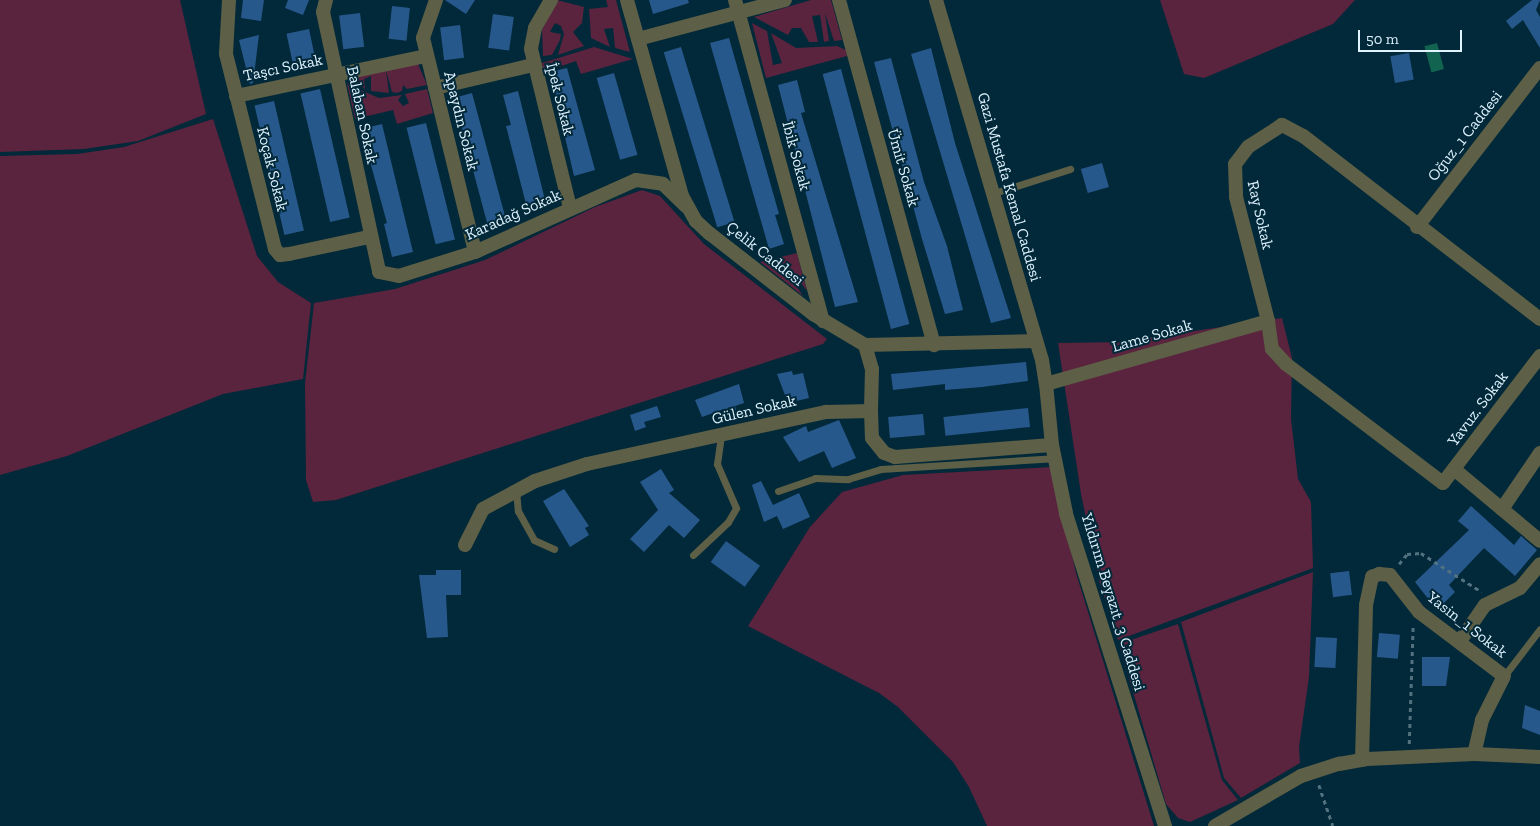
<!DOCTYPE html>
<meta charset="utf-8">
<style>
body{margin:0}
#map{position:relative;width:1540px;height:826px;overflow:hidden;background:#022939;font-family:"Zilla Slab",serif}
div>[style]{position:absolute}
.green>*{inset:0;background:#5a233e}
.water>*{inset:0;background:#126350;transform-origin:0 0}
.building>*{inset:0;background:#27588c;transform-origin:0 0}
.path>*{height:2.5px;margin-top:-1.25px;transform-origin:0;background:repeating-linear-gradient(90deg,#527280 0 4px,transparent 0 8px)}
.service>*{height:7px;margin:-3.5px;padding:0 3.5px;transform-origin:3.5px;border-radius:3.5px;background:#5d5f46}
.minor>*{height:14px;margin:-7px;padding:0 7px;transform-origin:7px;border-radius:7px;background:#5d5f46}
.tertiary>*{height:14px;margin:-7px;padding:0 7px;transform-origin:7px;border-radius:7px;background:#5d5f46}
span{translate:-50% -50%;white-space:nowrap;text-align:center;line-height:1.15;-webkit-text-stroke:4px #022939;paint-order:stroke}
.street-label{font-size:16px;color:#dff2fe}
.scale{position:absolute;left:1358px;top:30px;width:104px;height:22px;box-sizing:border-box;border:2px solid #dff2fe;border-top:0;padding-left:6px;font-size:15px;line-height:18px;white-space:nowrap;color:#dff2fe;-webkit-text-stroke:4px #022939;paint-order:stroke}
</style>
<div id="map">
<div class="green">
<div style="clip-path:polygon(0 0,180px 0,206px 114px,138px 141px,84px 149px,0 152px)"></div>
<div style="clip-path:polygon(557px 0,584px 7px,582px 23px,573px 32px,584px 46px,558px 55px,564px 34px,561px 26px,555px 23px,550px 32px,561px 34px,560px 40px,552px 55px,543px 56px,542px 30px)"></div>
<div style="clip-path:polygon(606px 0,616px 0,630px 52px,615px 48px,613px 28px,604px 29px,610px 47px,591px 38px,589px 9px,608px 7px)"></div>
<div style="clip-path:polygon(811px 0,831px 0,842px 40px,834px 41px,825px 13px,829px 41px,824px 42px,820px 15px,812px 16px,818px 42px,809px 42px,801px 28px,792px 28px,788px 35px,754px 17px)"></div>
<div style="clip-path:polygon(1160px 0,1355px 0,1333px 24px,1204px 78px,1184px 74px)"></div>
<div style="clip-path:polygon(752px 23px,767px 31px,773px 65px,782px 63px,771px 33px,796px 48px,837px 46px,846px 50px,847px 56px,766px 78px)"></div>
<div style="clip-path:polygon(594px 47px,633px 59px,581px 74px,576px 61px,544px 72px,542px 63px)"></div>
<div style="clip-path:polygon(418px 64px,427px 85px,407px 89px,403px 85px,402px 91px,397px 93px,392px 92px,386px 70px,389px 93px,371px 91px,371px 76px,364px 79px,365px 89px,351px 77px,353px 76px)"></div>
<div style="clip-path:polygon(347px 84px,379px 98px,402px 95px,398px 100px,403px 106px,409px 103px,405px 94px,427px 89px,433px 113px,397px 124px,393px 110px,355px 119px)"></div>
<div style="clip-path:polygon(213px 119px,257px 256px,278px 282px,311px 303px,303px 379px,223px 394px,67px 456px,0 475px,0 156px,77px 154px,124px 147px)"></div>
<div style="clip-path:polygon(642px 190px,660px 196px,704px 244px,827px 339px,823px 344px,336px 500px,313px 502px,306px 480px,305px 383px,314px 303px,395px 289px,485px 260px,595px 207px)"></div>
<div style="clip-path:polygon(797px 253px,807px 291px,790px 268px,787px 271px,803px 296px,760px 262px)"></div>
<div style="clip-path:polygon(1282px 318px,1292px 358px,1291px 419px,1298px 479px,1311px 502px,1313px 568px,1118px 640px,1099px 580px,1081px 494px,1058px 343px,1120px 342px)"></div>
<div style="clip-path:polygon(1052px 467px,1076px 573px,1154px 826px,987px 826px,969px 787px,953px 762px,898px 707px,879px 693px,748px 626px,810px 527px,842px 492px,903px 475px)"></div>
<div style="clip-path:polygon(1313px 572px,1309px 677px,1299px 747px,1300px 763px,1241px 798px,1224px 778px,1181px 622px)"></div>
<div style="clip-path:polygon(1178px 624px,1222px 780px,1238px 800px,1190px 822px,1178px 818px,1166px 804px,1119px 644px)"></div>
</div>
<div class="water">
<div style="left:1437px;top:43px;width:27px;height:13px;rotate:75deg"></div>
</div>
<div class="building">
<div style="clip-path:polygon(243px 0,264px 0,261px 21px,241px 18px)"></div>
<div style="clip-path:polygon(288px 0,309px 0,303px 15px,285px 8px)"></div>
<div style="clip-path:polygon(445px 0,475px 0,466px 14px)"></div>
<div style="clip-path:polygon(649px 0,688px 0,689px 3px,653px 14px)"></div>
<div style="clip-path:polygon(1532px 0,1540px 0,1536px 10px,1540px 17px,1540px 48px,1523px 20px,1512px 29px,1506px 21px)"></div>
<div style="left:392px;top:6px;width:18px;height:33px;rotate:6deg"></div>
<div style="left:360px;top:13px;width:34px;height:21px;rotate:83deg"></div>
<div style="left:493px;top:14px;width:21px;height:34px;rotate:8deg"></div>
<div style="left:460px;top:25px;width:33px;height:20px;rotate:83deg"></div>
<div style="left:309px;top:29px;width:34px;height:23px;rotate:78deg"></div>
<div style="clip-path:polygon(259px 35px,253px 83px,250px 84px,239px 40px)"></div>
<div style="clip-path:polygon(729px 38px,779px 214px,775px 215px,784px 244px,769px 249px,710px 43px)"></div>
<div style="left:681px;top:47px;width:183px;height:18px;rotate:73deg"></div>
<div style="clip-path:polygon(931px 48px,955px 143px,1011px 318px,991px 323px,911px 54px)"></div>
<div style="left:1409px;top:53px;width:27px;height:19px;rotate:80deg"></div>
<div style="clip-path:polygon(891px 58px,924px 182px,947px 246px,963px 310px,945px 314px,922px 239px,874px 62px)"></div>
<div style="clip-path:polygon(567px 68px,595px 170px,574px 176px,550px 72px)"></div>
<div style="left:841px;top:69px;width:264px;height:19px;rotate:75deg"></div>
<div style="left:614px;top:73px;width:85px;height:18px;rotate:74deg"></div>
<div style="clip-path:polygon(797px 80px,805px 112px,801px 113px,858px 302px,835px 307px,778px 85px)"></div>
<div style="left:320px;top:89px;width:132px;height:20px;rotate:77deg"></div>
<div style="clip-path:polygon(518px 91px,545px 200px,526px 204px,506px 126px,511px 125px,503px 95px)"></div>
<div style="left:472px;top:93px;width:131px;height:19px;rotate:75deg"></div>
<div style="left:274px;top:101px;width:133px;height:20px;rotate:77deg"></div>
<div style="left:426px;top:123px;width:120px;height:20px;rotate:76deg"></div>
<div style="clip-path:polygon(382px 124px,413px 252px,392px 257px,384px 224px,387px 223px,361px 129px)"></div>
<div style="left:1102px;top:163px;width:25px;height:22px;rotate:74deg"></div>
<div style="clip-path:polygon(1026px 362px,1028px 381px,982px 387px,945px 390px,945px 384px,893px 390px,891px 374px)"></div>
<div style="clip-path:polygon(792px 371px,793px 375px,803px 373px,809px 398px,788px 403px,777px 374px)"></div>
<div style="clip-path:polygon(739px 384px,744px 403px,735px 406px,736px 410px,725px 413px,724px 409px,702px 417px,695px 400px)"></div>
<div style="clip-path:polygon(657px 406px,661px 417px,644px 422px,646px 427px,635px 431px,630px 415px)"></div>
<div style="left:1028px;top:408px;width:19px;height:85px;rotate:84deg"></div>
<div style="left:923px;top:414px;width:21px;height:35px;rotate:85deg"></div>
<div style="clip-path:polygon(839px 420px,856px 458px,832px 468px,824px 451px,799px 462px,783px 437px,806px 426px,808px 432px)"></div>
<div style="clip-path:polygon(661px 469px,674px 490px,669px 493px,700px 520px,684px 538px,669px 525px,644px 552px,630px 539px,658px 510px,640px 482px)"></div>
<div style="clip-path:polygon(761px 481px,773px 505px,799px 493px,810px 517px,783px 529px,777px 516px,764px 522px,752px 485px)"></div>
<div style="clip-path:polygon(564px 489px,589px 526px,585px 528px,589px 535px,570px 547px,543px 501px)"></div>
<div style="clip-path:polygon(1471px 506px,1514px 545px,1521px 536px,1537px 550px,1515px 576px,1484px 548px,1449px 585px,1455px 592px,1437px 610px,1415px 582px,1469px 530px,1458px 521px)"></div>
<div style="left:726px;top:541px;width:42px;height:26px;rotate:36deg"></div>
<div style="clip-path:polygon(436px 570px,461px 570px,461px 595px,446px 595px,448px 637px,427px 638px,419px 575px,436px 575px)"></div>
<div style="left:1349px;top:571px;width:24px;height:19px;rotate:83deg"></div>
<div style="left:1379px;top:633px;width:21px;height:24px;rotate:5deg"></div>
<div style="left:1316px;top:637px;width:21px;height:30px;rotate:3deg"></div>
<div style="clip-path:polygon(1422px 657px,1450px 657px,1446px 686px,1422px 686px)"></div>
<div style="clip-path:polygon(1525px 705px,1540px 711px,1540px 735px,1522px 728px)"></div>
</div>
<div class="path">
<div style="left:1399px;top:564px;width:13px;rotate:-51deg"></div>
<div style="left:1407px;top:554px;width:14px;rotate:-4deg"></div>
<div style="left:1421px;top:553px;width:72px;rotate:32.6deg"></div>
<div style="left:1409px;top:744px;width:119px;rotate:-88.1deg"></div>
<div style="left:1319px;top:785px;width:43px;rotate:71.1deg"></div>
</div>
<div class="service">
<div style="left:994px;top:193px;width:80px;rotate:-17.5deg"></div>
<div style="left:516px;top:490px;width:21px;rotate:85deg"></div>
<div style="left:518px;top:511px;width:33px;rotate:61deg"></div>
<div style="left:534px;top:540px;width:22px;rotate:24deg"></div>
<div style="left:778px;top:491px;width:39px;rotate:-19deg"></div>
<div style="left:815px;top:478px;width:33px;rotate:2deg"></div>
<div style="left:848px;top:479px;width:34px;rotate:-17deg"></div>
<div style="left:881px;top:469px;width:173px;rotate:-3.6deg"></div>
<div style="left:693px;top:555px;width:48px;rotate:-43.3deg"></div>
<div style="left:728px;top:522px;width:16px;rotate:-60deg"></div>
<div style="left:736px;top:508px;width:48px;rotate:-113.4deg"></div>
<div style="left:717px;top:464px;width:28px;rotate:-82deg"></div>
<div style="left:1504px;top:676px;width:59px;rotate:-52.5deg"></div>
</div>
<div class="minor">
<div style="left:229px;top:0;width:54px;rotate:93.2deg"></div>
<div style="left:226px;top:54px;width:201px;rotate:75.9deg"></div>
<div style="left:275px;top:249px;width:8px;rotate:50deg"></div>
<div style="left:280px;top:255px;width:9px;rotate:-6deg"></div>
<div style="left:289px;top:254px;width:82px;rotate:-12deg"></div>
<div style="left:326px;top:0;width:12px;rotate:104deg"></div>
<div style="left:323px;top:12px;width:266px;rotate:77.8deg"></div>
<div style="left:379px;top:272px;width:20px;rotate:11deg"></div>
<div style="left:399px;top:276px;width:80px;rotate:-17.5deg"></div>
<div style="left:475px;top:252px;width:176px;rotate:-24.1deg"></div>
<div style="left:636px;top:180px;width:27px;rotate:8deg"></div>
<div style="left:663px;top:184px;width:32px;rotate:44deg"></div>
<div style="left:436px;top:0;width:40px;rotate:108.9deg"></div>
<div style="left:423px;top:38px;width:220px;rotate:76.3deg"></div>
<div style="left:551px;top:0;width:32px;rotate:120deg"></div>
<div style="left:535px;top:28px;width:21px;rotate:101deg"></div>
<div style="left:531px;top:49px;width:164px;rotate:76.2deg"></div>
<div style="left:735px;top:0;width:333px;rotate:74.7deg"></div>
<div style="left:839px;top:0;width:358px;rotate:74.6deg"></div>
<div style="left:638px;top:39px;width:152px;rotate:-14.9deg"></div>
<div style="left:435px;top:88px;width:101px;rotate:-13.2deg"></div>
<div style="left:236px;top:96px;width:194px;rotate:-11.9deg"></div>
<div style="left:1417px;top:227px;width:201px;rotate:-52.3deg"></div>
<div style="left:1540px;top:319px;width:299px;rotate:-142.3deg"></div>
<div style="left:1303px;top:136px;width:24px;rotate:-152deg"></div>
<div style="left:1282px;top:125px;width:40px;rotate:147.1deg"></div>
<div style="left:1248px;top:147px;width:21px;rotate:127deg"></div>
<div style="left:1235px;top:164px;width:33px;rotate:88deg"></div>
<div style="left:1236px;top:197px;width:128px;rotate:75.5deg"></div>
<div style="left:1268px;top:321px;width:28px;rotate:82deg"></div>
<div style="left:1272px;top:349px;width:21px;rotate:47deg"></div>
<div style="left:1286px;top:364px;width:197px;rotate:37.2deg"></div>
<div style="left:1443px;top:483px;width:160px;rotate:-52.6deg"></div>
<div style="left:865px;top:345px;width:25px;rotate:74deg"></div>
<div style="left:872px;top:369px;width:42px;rotate:91.4deg"></div>
<div style="left:1454px;top:469px;width:112px;rotate:39.9deg"></div>
<div style="left:1502px;top:509px;width:68px;rotate:-55.8deg"></div>
<div style="left:465px;top:545px;width:40px;rotate:-63.4deg"></div>
<div style="left:483px;top:509px;width:59px;rotate:-28.3deg"></div>
<div style="left:535px;top:481px;width:55px;rotate:-18.1deg"></div>
<div style="left:587px;top:464px;width:245px;rotate:-12.3deg"></div>
<div style="left:826px;top:412px;width:45px;rotate:-1.3deg"></div>
<div style="left:871px;top:411px;width:27px;rotate:88deg"></div>
<div style="left:872px;top:438px;width:19px;rotate:51deg"></div>
<div style="left:884px;top:453px;width:12px;rotate:20deg"></div>
<div style="left:895px;top:457px;width:157px;rotate:-4.4deg"></div>
<div style="left:1460px;top:641px;width:44px;rotate:-55.2deg"></div>
<div style="left:1485px;top:605px;width:39px;rotate:-26deg"></div>
<div style="left:1520px;top:588px;width:31px;rotate:-50deg"></div>
<div style="left:1362px;top:760px;width:155px;rotate:-88.5deg"></div>
<div style="left:1366px;top:605px;width:29px;rotate:-78deg"></div>
<div style="left:1372px;top:577px;width:8px;rotate:-23deg"></div>
<div style="left:1379px;top:574px;width:11px;rotate:5deg"></div>
<div style="left:1390px;top:575px;width:47px;rotate:51.9deg"></div>
<div style="left:1419px;top:612px;width:106px;rotate:37deg"></div>
<div style="left:1504px;top:676px;width:49px;rotate:116.6deg"></div>
<div style="left:1482px;top:720px;width:35px;rotate:103deg"></div>
<div style="left:1165px;top:826px;width:328px;rotate:-107.6deg"></div>
<div style="left:1066px;top:513px;width:69px;rotate:-101.6deg"></div>
<div style="left:1052px;top:445px;width:61px;rotate:-95.6deg"></div>
<div style="left:1046px;top:384px;width:231px;rotate:-15.8deg"></div>
<div style="left:1215px;top:826px;width:99px;rotate:-30.2deg"></div>
<div style="left:1301px;top:776px;width:40px;rotate:-18deg"></div>
<div style="left:1339px;top:764px;width:28px;rotate:-10deg"></div>
<div style="left:1367px;top:759px;width:107px;rotate:-2.7deg"></div>
<div style="left:1474px;top:754px;width:66px;rotate:2.6deg"></div>
</div>
<div class="tertiary">
<div style="left:627px;top:0;width:204px;rotate:74.3deg"></div>
<div style="left:682px;top:196px;width:29px;rotate:61deg"></div>
<div style="left:696px;top:221px;width:18px;rotate:43deg"></div>
<div style="left:709px;top:233px;width:132px;rotate:37.9deg"></div>
<div style="left:813px;top:314px;width:61px;rotate:30.8deg"></div>
<div style="left:865px;top:345px;width:171px;rotate:-1.3deg"></div>
<div style="left:936px;top:0;width:375px;rotate:73.6deg"></div>
<div style="left:1042px;top:360px;width:24px;rotate:81deg"></div>
</div>
<div class="street-label">
<span style="left:283px;top:68px;rotate:-12deg">Taşcı Sokak</span>
<span style="left:560px;top:99px;rotate:76deg">İpek Sokak</span>
<span style="left:362px;top:115px;rotate:78deg">Balaban Sokak</span>
<span style="left:461px;top:121px;rotate:76deg">Apaydın Sokak</span>
<span style="left:1465px;top:136px;rotate:-52deg">Oğuz_1 Caddesi</span>
<span style="left:796px;top:156px;rotate:75deg">İbik Sokak</span>
<span style="left:903px;top:168px;rotate:74deg">Ümit Sokak</span>
<span style="left:272px;top:169px;rotate:76deg">Koçak Sokak</span>
<span style="left:1009px;top:187px;rotate:74deg">Gazi Mustafa Kemal Caddesi</span>
<span style="left:513px;top:215px;rotate:-24deg">Karadağ Sokak</span>
<span style="left:1260px;top:215px;rotate:77deg">Ray Sokak</span>
<span style="left:765px;top:254px;rotate:38deg">Çelik Caddesi</span>
<span style="left:1152px;top:336px;rotate:-16deg">Lame Sokak</span>
<span style="left:1478px;top:409px;rotate:-53deg">Yavuz. Sokak</span>
<span style="left:754px;top:410px;rotate:-13deg">Gülen Sokak</span>
<span style="left:1113px;top:602px;rotate:73deg">Yıldırım Beyazıt_3 Caddesi</span>
<span style="left:1467px;top:625px;rotate:38deg">Yasin_1 Sokak</span>
</div>
<div class="scale">50 m</div>
</div>
